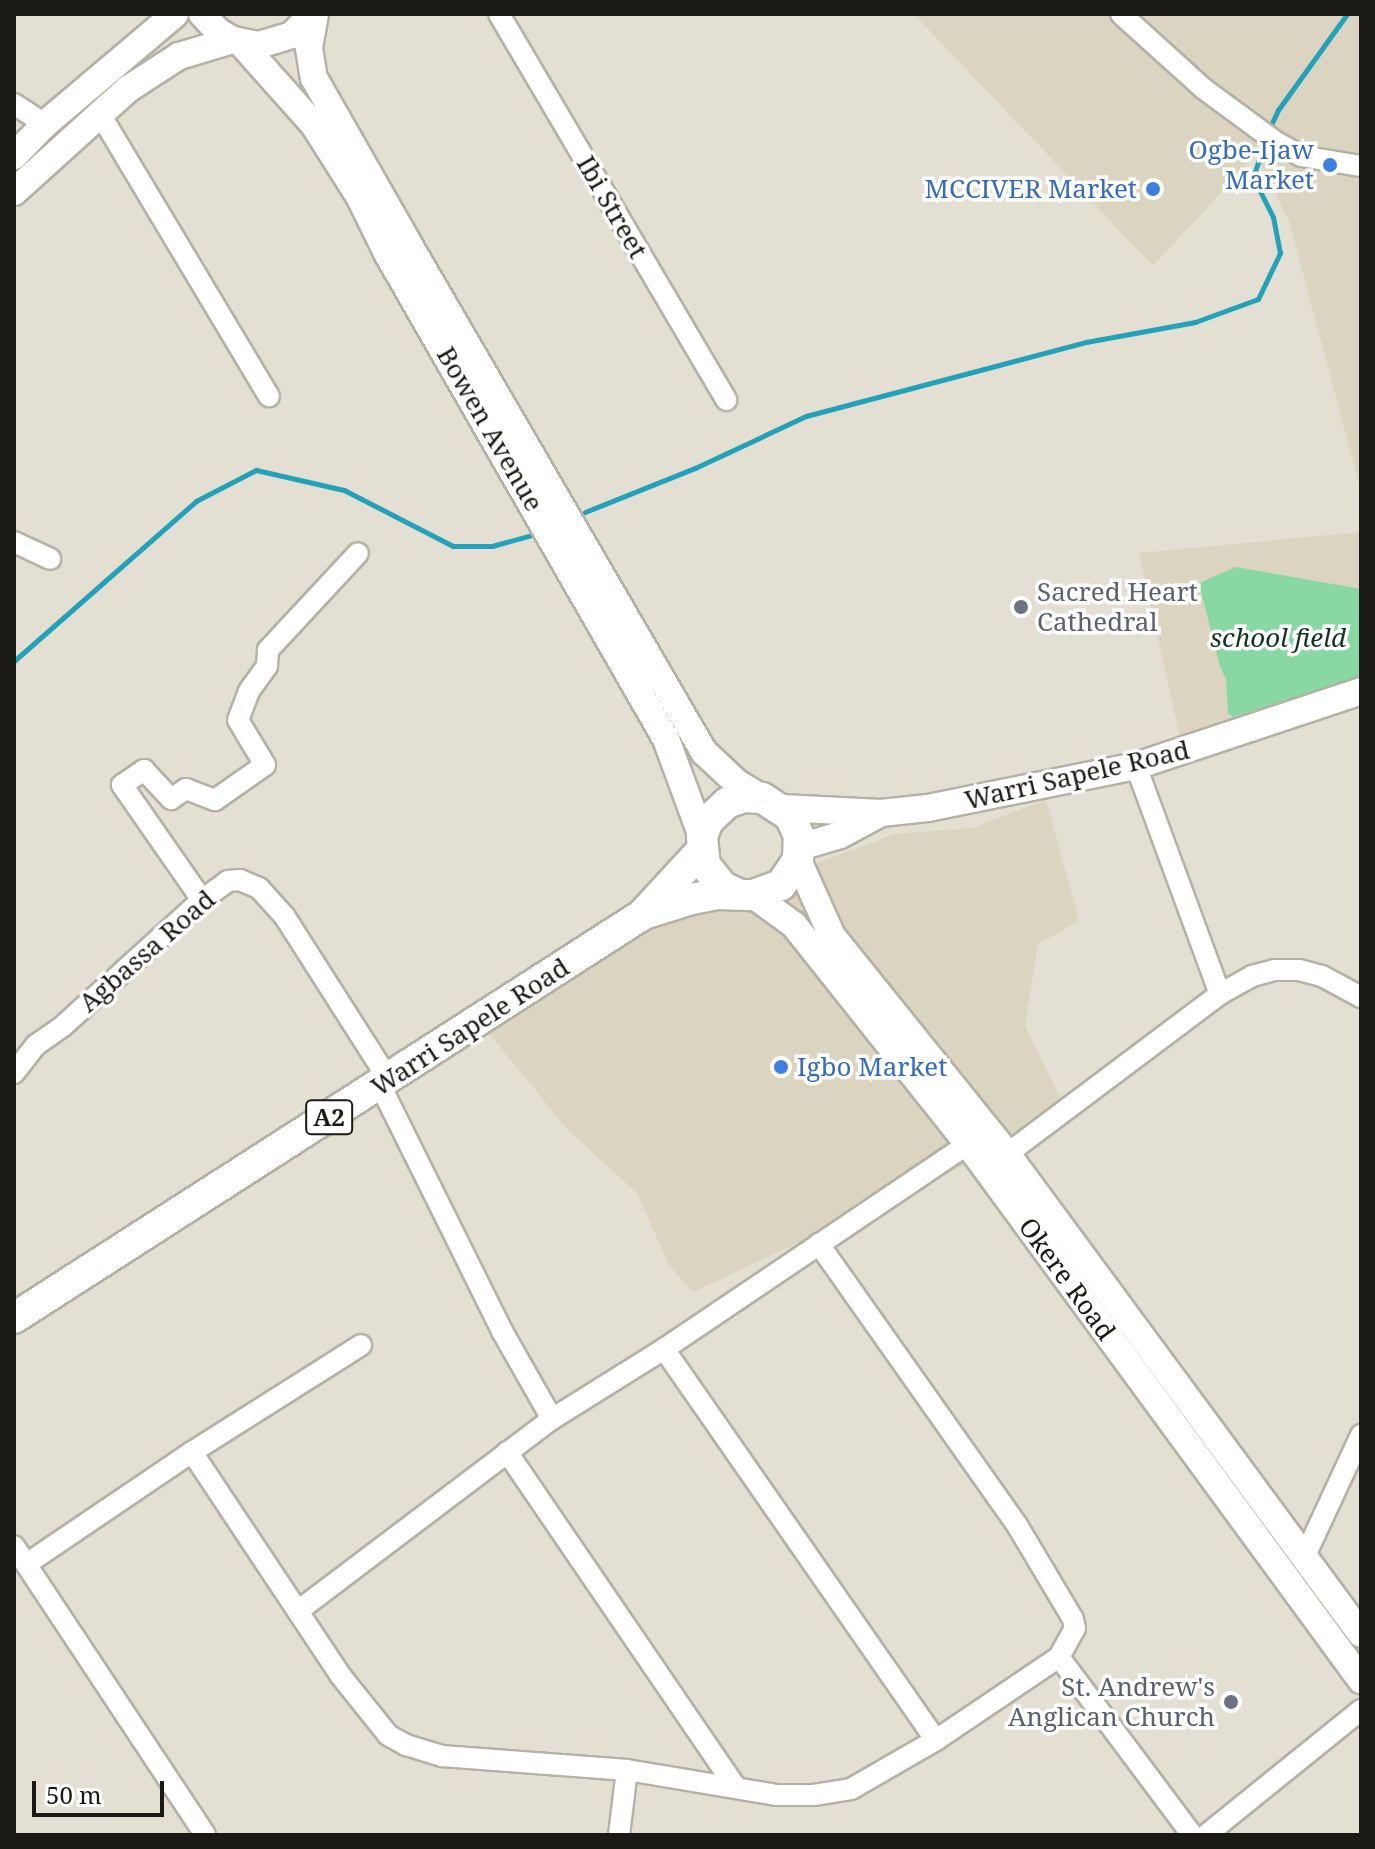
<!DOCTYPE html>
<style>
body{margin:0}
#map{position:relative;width:1375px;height:1849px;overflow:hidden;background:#e3dfd2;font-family:"Noto Serif",serif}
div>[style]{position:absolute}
.built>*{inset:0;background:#dbd4c0}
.green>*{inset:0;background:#89d8a4}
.stream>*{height:5px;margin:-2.5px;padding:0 2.5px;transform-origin:2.5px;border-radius:2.5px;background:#23a1b9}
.roads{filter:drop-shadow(2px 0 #b5b1a5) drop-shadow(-2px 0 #b5b1a5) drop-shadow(0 2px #b5b1a5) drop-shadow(0 -2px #b5b1a5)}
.minor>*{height:20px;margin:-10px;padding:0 10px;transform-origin:10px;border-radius:10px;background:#fff}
.major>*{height:26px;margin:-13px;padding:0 13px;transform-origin:13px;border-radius:13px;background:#fff}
.highway>*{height:30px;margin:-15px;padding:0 15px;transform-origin:15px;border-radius:15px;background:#fff}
.dots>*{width:22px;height:22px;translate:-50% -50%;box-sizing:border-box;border:4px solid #fff;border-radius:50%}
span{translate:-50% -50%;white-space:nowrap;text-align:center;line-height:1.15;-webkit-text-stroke:7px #fff;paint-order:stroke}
.shield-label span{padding:2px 6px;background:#fff;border:2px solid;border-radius:6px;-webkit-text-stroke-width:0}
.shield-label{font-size:24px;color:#1b1915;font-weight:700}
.shop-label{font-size:26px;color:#366cbe}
.right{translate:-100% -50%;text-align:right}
.left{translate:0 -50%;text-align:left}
.street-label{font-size:26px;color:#1b1915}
.worship-label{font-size:26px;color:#5b616d}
.park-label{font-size:26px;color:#123420;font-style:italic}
.frame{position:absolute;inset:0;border:16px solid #1b1915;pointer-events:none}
.scale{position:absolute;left:32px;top:1781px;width:132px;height:36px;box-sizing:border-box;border:4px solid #1b1915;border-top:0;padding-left:10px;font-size:24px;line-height:28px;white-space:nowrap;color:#1b1915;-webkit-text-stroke:6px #fff;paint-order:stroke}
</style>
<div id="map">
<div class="built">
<div style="clip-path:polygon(914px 14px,1361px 14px,1361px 491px,1289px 221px,1256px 155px,1153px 266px)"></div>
<div style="clip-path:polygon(1361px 532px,1361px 683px,1181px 741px,1139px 553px)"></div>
<div style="clip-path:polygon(1046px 800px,1079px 921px,1038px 944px,1025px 1026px,1062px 1101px,1010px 1144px,693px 1292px,669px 1265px,637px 1193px,568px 1130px,489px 1034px,500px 1015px,660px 921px,895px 834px,972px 828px)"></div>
</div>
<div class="green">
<div style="clip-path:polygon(1236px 567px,1361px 589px,1361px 676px,1233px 717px,1228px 713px,1226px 679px,1220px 667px,1199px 583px)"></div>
</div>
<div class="stream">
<div style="left:1271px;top:125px;width:17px;rotate:-65deg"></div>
<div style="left:1278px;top:110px;width:118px;rotate:-54.3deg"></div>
<div style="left:585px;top:512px;width:118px;rotate:-21.8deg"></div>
<div style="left:695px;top:468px;width:123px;rotate:-25.1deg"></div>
<div style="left:806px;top:416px;width:290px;rotate:-14.8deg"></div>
<div style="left:1086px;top:342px;width:111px;rotate:-10.4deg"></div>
<div style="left:1195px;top:322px;width:67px;rotate:-20.1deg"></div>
<div style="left:1258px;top:299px;width:51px;rotate:-64.4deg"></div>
<div style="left:1280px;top:253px;width:37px;rotate:-101deg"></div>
<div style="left:1273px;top:217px;width:45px;rotate:-116.6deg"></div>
<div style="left:1253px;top:177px;width:28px;rotate:-71deg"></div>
<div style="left:14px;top:661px;width:242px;rotate:-41.3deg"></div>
<div style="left:196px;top:501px;width:68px;rotate:-27.3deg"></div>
<div style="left:256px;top:470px;width:90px;rotate:12.8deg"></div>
<div style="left:344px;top:490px;width:123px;rotate:27.2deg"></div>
<div style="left:453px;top:546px;width:39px"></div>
<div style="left:492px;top:546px;width:41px;rotate:-15.4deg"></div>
</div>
<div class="roads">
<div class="minor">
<div style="left:499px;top:14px;width:448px;rotate:59.5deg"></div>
<div style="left:1121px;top:14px;width:112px;rotate:42.1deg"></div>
<div style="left:1204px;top:89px;width:89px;rotate:36.4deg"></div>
<div style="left:1276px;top:142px;width:29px;rotate:29deg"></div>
<div style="left:1301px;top:156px;width:61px;rotate:9.5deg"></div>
<div style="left:14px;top:104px;width:37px;rotate:33deg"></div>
<div style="left:100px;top:114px;width:329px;rotate:59.1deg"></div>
<div style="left:14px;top:542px;width:40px;rotate:25deg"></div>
<div style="left:1136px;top:766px;width:243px;rotate:69.8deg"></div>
<div style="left:202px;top:900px;width:140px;rotate:-124.8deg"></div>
<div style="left:122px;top:785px;width:27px;rotate:-34deg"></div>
<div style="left:144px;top:770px;width:40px;rotate:47deg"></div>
<div style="left:171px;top:799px;width:18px;rotate:-34deg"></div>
<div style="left:186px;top:789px;width:31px;rotate:21deg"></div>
<div style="left:215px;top:800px;width:61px;rotate:-35deg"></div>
<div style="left:265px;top:765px;width:52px;rotate:-121deg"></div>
<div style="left:238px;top:720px;width:31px;rotate:-69deg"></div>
<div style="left:249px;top:691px;width:31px;rotate:-54deg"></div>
<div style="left:267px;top:666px;width:16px;rotate:-86deg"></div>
<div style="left:268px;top:650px;width:132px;rotate:-47.1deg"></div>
<div style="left:14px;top:1073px;width:36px;rotate:-52deg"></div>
<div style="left:36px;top:1045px;width:33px;rotate:-35deg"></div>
<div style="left:63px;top:1026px;width:188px;rotate:-42.2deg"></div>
<div style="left:202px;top:900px;width:32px;rotate:-36deg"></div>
<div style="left:228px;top:881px;width:12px;rotate:-5deg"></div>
<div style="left:240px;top:880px;width:21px;rotate:23deg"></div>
<div style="left:259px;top:888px;width:39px;rotate:48deg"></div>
<div style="left:285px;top:917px;width:193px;rotate:57.5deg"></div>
<div style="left:380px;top:1085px;width:275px;rotate:63.6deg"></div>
<div style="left:502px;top:1331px;width:101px;rotate:60.4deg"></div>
<div style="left:1007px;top:1154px;width:266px;rotate:-36.9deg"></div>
<div style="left:1220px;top:994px;width:37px;rotate:-29deg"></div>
<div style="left:1252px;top:976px;width:23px;rotate:-15deg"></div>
<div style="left:1274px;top:970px;width:25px"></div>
<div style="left:1299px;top:970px;width:24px;rotate:15deg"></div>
<div style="left:1322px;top:976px;width:44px;rotate:28.3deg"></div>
<div style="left:664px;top:1349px;width:476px;rotate:55.2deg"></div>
<div style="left:192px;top:1452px;width:268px;rotate:56.4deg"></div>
<div style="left:340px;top:1675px;width:77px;rotate:51.3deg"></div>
<div style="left:388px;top:1735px;width:21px;rotate:29deg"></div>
<div style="left:406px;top:1745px;width:38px;rotate:17deg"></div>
<div style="left:442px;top:1756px;width:186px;rotate:4.3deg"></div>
<div style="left:627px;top:1770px;width:151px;rotate:9.5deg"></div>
<div style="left:776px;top:1795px;width:38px"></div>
<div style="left:814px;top:1795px;width:37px;rotate:-9deg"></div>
<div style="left:851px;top:1789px;width:98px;rotate:-30deg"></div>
<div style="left:936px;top:1740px;width:148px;rotate:-34deg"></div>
<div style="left:1059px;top:1657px;width:33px;rotate:-61deg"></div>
<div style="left:1075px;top:1628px;width:9px;rotate:-103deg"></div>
<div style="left:1073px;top:1619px;width:109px;rotate:-120.8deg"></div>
<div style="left:1017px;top:1525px;width:344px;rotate:-125.2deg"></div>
<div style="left:507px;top:1452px;width:403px;rotate:55.7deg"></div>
<div style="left:14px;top:1546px;width:346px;rotate:56.5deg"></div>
<div style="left:1304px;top:1558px;width:136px;rotate:-65.1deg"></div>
<div style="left:28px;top:1563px;width:198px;rotate:-34.1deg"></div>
<div style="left:192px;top:1452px;width:200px;rotate:-32.3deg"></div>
<div style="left:298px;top:1611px;width:318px;rotate:-37.1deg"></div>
<div style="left:552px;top:1419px;width:132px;rotate:-32deg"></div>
<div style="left:664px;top:1349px;width:367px;rotate:-34deg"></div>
<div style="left:1059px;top:1657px;width:222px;rotate:53.2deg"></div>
<div style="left:619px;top:1835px;width:65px;rotate:-83deg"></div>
<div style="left:1206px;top:1835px;width:199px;rotate:-38.9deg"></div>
</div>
<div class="major">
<div style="left:202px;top:14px;width:25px;rotate:47deg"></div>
<div style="left:219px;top:32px;width:16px;rotate:30deg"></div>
<div style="left:233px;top:40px;width:26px;rotate:11deg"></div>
<div style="left:259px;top:45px;width:34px;rotate:-17deg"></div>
<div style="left:292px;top:35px;width:29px;rotate:-46deg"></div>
<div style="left:315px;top:14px;width:35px;rotate:100deg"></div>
<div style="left:309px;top:48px;width:30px;rotate:81deg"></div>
<div style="left:314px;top:78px;width:190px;rotate:60.3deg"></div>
<div style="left:408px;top:243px;width:589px;rotate:59.82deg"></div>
<div style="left:704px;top:752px;width:45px;rotate:43.2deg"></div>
<div style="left:737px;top:783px;width:29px;rotate:31deg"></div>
<div style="left:241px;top:43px;width:110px;rotate:48.3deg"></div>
<div style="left:314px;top:125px;width:84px;rotate:57.6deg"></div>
<div style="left:359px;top:196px;width:64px;rotate:63.8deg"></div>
<div style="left:387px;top:253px;width:560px;rotate:60.14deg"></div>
<div style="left:666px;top:739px;width:104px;rotate:69.8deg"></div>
<div style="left:14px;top:156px;width:45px;rotate:-45.9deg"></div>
<div style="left:45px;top:124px;width:170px;rotate:-40.2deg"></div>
<div style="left:14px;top:192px;width:154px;rotate:-42.1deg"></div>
<div style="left:128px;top:89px;width:61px;rotate:-32.9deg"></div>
<div style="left:179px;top:56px;width:56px;rotate:-16.5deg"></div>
<div style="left:782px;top:808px;width:99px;rotate:2.9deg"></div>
<div style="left:881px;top:813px;width:47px;rotate:-6.1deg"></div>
<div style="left:928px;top:808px;width:212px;rotate:-11.4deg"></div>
<div style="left:1136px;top:766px;width:237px;rotate:-18.4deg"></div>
<div style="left:800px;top:847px;width:42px;rotate:-16.7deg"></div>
<div style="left:840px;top:835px;width:47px;rotate:-28.2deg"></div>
<div style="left:798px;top:860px;width:83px;rotate:65.9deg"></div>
<div style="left:832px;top:936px;width:280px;rotate:51.2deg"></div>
<div style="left:1007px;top:1154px;width:596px;rotate:53.59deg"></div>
<div style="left:753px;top:895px;width:51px;rotate:36.2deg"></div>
<div style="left:794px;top:925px;width:280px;rotate:51.5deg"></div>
<div style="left:968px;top:1144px;width:665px;rotate:53.75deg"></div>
</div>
<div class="highway">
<div style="left:644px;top:914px;width:50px;rotate:-17.4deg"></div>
<div style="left:692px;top:899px;width:26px;rotate:-11deg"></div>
<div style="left:718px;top:894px;width:35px;rotate:2deg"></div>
<div style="left:753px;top:895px;width:30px;rotate:-20deg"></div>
<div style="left:781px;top:885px;width:30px;rotate:-56deg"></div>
<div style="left:798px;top:860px;width:24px;rotate:-88deg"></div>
<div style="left:799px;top:836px;width:22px;rotate:-114deg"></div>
<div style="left:790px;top:816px;width:33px;rotate:-147deg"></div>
<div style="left:762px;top:798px;width:18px;rotate:-177deg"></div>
<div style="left:744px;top:797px;width:18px;rotate:161deg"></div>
<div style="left:727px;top:803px;width:26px;rotate:137deg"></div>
<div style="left:708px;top:821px;width:17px;rotate:111deg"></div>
<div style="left:702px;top:837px;width:28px;rotate:84deg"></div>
<div style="left:705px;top:865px;width:28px;rotate:51deg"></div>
<div style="left:723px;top:887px;width:14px;rotate:25deg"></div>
<div style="left:14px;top:1318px;width:746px;rotate:-32.69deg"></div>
<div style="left:642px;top:915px;width:87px;rotate:-47.3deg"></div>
</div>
</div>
<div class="dots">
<div style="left:1330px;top:165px;background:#3f7fe0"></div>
<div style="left:1153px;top:189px;background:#3f7fe0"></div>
<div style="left:1021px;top:607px;background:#6b7280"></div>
<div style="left:781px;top:1067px;background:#3f7fe0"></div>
<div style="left:1231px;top:1702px;background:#6b7280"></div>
</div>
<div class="shield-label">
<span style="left:329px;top:1117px">A2</span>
</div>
<div class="shop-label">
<span class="right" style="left:1314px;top:165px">Ogbe-Ijaw<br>Market</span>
<span class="right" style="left:1137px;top:189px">MCCIVER Market</span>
<span class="left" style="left:797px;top:1067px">Igbo Market</span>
</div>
<div class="street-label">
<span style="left:612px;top:207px;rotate:60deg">Ibi Street</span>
<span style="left:490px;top:429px;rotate:60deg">Bowen Avenue</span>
<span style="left:1077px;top:775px;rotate:-13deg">Warri Sapele Road</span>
<span style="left:147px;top:951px;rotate:-41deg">Agbassa Road</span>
<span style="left:470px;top:1027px;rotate:-33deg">Warri Sapele Road</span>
<span style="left:1067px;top:1279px;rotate:54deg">Okere Road</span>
</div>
<div class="worship-label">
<span class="left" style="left:1037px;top:607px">Sacred Heart<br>Cathedral</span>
<span class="right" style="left:1215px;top:1702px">St. Andrew's<br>Anglican Church</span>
</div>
<div class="park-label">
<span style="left:1278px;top:638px">school field</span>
</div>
<div class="frame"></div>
<div class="scale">50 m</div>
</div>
